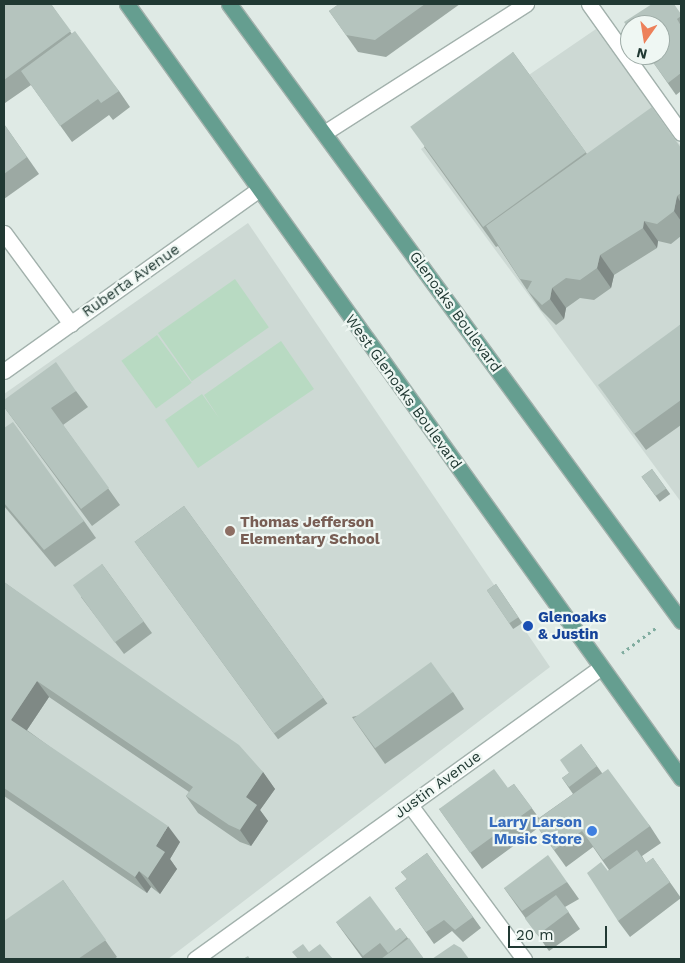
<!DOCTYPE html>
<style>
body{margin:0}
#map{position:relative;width:685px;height:963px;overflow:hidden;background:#dfeae5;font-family:"Work Sans",sans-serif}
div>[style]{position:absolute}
.built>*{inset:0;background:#cdd9d4}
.green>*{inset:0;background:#b8dac2;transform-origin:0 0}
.path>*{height:3px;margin-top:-1.5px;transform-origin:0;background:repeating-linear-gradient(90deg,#80ac9f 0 2.5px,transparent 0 6.5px)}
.roads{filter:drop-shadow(1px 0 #a2b1ac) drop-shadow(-1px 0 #a2b1ac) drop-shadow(0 1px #a2b1ac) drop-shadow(0 -1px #a2b1ac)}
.minor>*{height:15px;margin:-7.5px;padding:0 7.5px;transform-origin:7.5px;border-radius:7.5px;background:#fff}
.major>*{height:15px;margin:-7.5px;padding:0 7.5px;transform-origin:7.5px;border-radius:7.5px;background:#659e90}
.wall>*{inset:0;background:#9ca9a3;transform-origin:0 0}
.shaded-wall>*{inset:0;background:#7f8985}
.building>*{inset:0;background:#b5c4be;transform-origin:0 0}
.dots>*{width:14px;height:14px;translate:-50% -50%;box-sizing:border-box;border:2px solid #eff7f3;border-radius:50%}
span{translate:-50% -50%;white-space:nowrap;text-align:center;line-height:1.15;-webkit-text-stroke:4.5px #eff7f3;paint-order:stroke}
.street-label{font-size:15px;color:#213933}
.education-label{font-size:15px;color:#785e54;font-weight:700}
.left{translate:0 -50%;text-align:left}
.transit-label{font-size:15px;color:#164399;font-weight:700}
.shop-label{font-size:15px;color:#366cbe;font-weight:700}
.right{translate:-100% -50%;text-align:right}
.frame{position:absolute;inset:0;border:5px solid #213933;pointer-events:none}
.north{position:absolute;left:620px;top:15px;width:50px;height:50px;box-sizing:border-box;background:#eff7f3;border:1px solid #9daba6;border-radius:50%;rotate:193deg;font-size:14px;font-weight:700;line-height:20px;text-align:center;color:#213933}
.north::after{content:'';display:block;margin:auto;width:18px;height:22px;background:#ed805a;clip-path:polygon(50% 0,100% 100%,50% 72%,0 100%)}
.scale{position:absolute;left:508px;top:926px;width:99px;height:22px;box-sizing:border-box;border:2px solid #213933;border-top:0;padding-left:6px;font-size:15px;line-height:18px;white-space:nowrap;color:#213933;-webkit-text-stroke:4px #eff7f3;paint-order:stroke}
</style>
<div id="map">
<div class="built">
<div style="clip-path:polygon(596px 29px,681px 146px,681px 502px,421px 149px)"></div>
<div style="clip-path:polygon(248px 223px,550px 667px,168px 959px,4px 959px,4px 394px)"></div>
</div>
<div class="green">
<div style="left:235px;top:279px;width:59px;height:94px;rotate:55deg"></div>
<div style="left:157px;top:335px;width:59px;height:44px;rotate:54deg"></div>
<div style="clip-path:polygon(281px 341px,314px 389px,198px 468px,165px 420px,202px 394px,219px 418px,204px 395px)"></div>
</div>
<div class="path">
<div style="left:622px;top:653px;width:44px;rotate:-36.6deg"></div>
</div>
<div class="roads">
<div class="minor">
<div style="left:589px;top:4px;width:158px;rotate:54.5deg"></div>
<div style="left:324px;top:133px;width:240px;rotate:-32.6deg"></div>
<div style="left:4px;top:233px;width:113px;rotate:53.6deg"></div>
<div style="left:4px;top:371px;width:312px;rotate:-35.5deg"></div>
<div style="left:410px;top:805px;width:192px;rotate:53.5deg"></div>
<div style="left:195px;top:959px;width:499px;rotate:-35.7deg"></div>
</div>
<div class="major">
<div style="left:127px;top:4px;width:952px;rotate:54.41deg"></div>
<div style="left:229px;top:4px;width:765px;rotate:53.77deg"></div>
</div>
</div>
<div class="wall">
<div style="clip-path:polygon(4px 4px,51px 4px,72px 34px,119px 91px,130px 107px,113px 120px,109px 115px,72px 142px,31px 85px,5px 103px,4px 101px)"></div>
<div style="clip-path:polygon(339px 4px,460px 4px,386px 57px,358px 52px,329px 11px)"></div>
<div style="clip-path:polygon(681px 14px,681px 91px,676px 95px,648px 55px,660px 25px)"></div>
<div style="clip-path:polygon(513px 52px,587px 154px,681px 148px,681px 236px,671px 244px,658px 241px,657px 248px,614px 275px,611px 288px,594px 300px,580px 298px,566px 308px,564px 319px,556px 325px,541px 310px,527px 290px,498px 246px,496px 247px,424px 147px)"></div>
<div style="clip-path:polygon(4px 124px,39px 174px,4px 199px)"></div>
<div style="clip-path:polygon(681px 324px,681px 425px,646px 450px,610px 401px)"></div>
<div style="clip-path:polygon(76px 391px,88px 407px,63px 425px,120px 505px,92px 526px,4px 407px)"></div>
<div style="clip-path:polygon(4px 428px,84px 521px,96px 538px,55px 567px,4px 506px)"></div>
<div style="left:652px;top:469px;width:31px;height:13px;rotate:54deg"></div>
<div style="left:184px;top:506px;width:244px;height:61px;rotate:54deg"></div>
<div style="clip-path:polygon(102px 564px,152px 633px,124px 654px,81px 597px)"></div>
<div style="clip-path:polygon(4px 582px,263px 772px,275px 789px,260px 810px,268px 821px,251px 846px,240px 842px,198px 813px,186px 796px,189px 792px,49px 697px,27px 730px,180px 842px,170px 859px,177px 869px,160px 894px,151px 887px,147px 893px,4px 796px)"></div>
<div style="left:496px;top:584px;width:47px;height:11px;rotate:56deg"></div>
<div style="clip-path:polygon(453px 692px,464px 709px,385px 764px,352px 717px)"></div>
<div style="clip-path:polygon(581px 744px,602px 773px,650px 826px,661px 843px,642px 856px,646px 863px,653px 858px,681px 898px,630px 937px,618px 921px,608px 871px,609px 870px,593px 847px,566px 867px,538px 828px,482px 869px,439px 809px,508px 788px,514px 784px,539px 818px,573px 794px,562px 778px,569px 773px)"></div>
<div style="clip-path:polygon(427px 853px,481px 928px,463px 942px,452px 931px,434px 944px,395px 888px,407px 879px,401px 872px)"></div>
<div style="clip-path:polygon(63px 880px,117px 957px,114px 959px,4px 959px)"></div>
<div style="clip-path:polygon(567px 882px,579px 899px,565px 907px,580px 929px,549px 951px,504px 888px)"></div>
<div style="clip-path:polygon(336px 922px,396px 931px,400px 928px,424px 959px,363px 959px)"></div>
</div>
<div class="shaded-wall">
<div style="clip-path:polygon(677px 196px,681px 203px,681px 221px,674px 211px)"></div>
<div style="clip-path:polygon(644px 221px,658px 241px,657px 248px,643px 228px)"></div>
<div style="clip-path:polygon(600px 255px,614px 275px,611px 288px,597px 268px)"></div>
<div style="clip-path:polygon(552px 288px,566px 308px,564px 319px,550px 299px)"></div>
<div style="clip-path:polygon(37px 681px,49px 697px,23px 736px,11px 720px)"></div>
<div style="clip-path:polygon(263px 772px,275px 789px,260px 810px,268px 821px,251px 846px,240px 830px,246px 797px)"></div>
<div style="clip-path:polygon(168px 826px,180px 842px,170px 859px,177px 869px,160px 894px,148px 878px,156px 846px)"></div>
<div style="clip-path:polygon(139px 871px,151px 887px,147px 893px,135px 877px)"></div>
</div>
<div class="building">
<div style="clip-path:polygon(4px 4px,51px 4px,71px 31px,4px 80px)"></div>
<div style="clip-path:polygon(339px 4px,425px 4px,375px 40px,346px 35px,329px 11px)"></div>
<div style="clip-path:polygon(652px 4px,674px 4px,681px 14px,681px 16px,677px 19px,681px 26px,681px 73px,668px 83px,648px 55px,660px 55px,660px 25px,630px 25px,630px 30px,624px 22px)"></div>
<div style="clip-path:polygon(75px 31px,119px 91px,101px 103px,98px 99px,60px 126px,21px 71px)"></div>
<div style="left:513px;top:52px;width:124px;height:127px;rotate:54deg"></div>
<div style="clip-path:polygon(652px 107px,681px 148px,681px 193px,677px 196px,674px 211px,657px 224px,644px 221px,643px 228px,600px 255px,597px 268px,580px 280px,566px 278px,552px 288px,550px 299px,542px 305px,527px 290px,532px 281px,520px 279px,486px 226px)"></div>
<div style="clip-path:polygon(4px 124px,27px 157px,4px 174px)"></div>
<div style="clip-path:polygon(681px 324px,681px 400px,634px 434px,598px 385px)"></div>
<div style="clip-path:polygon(56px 362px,76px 391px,51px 408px,109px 488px,81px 509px,4px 407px,4px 400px)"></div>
<div style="clip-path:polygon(13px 422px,84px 521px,44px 550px,4px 503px,4px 428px)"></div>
<div style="left:652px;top:469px;width:24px;height:13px;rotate:54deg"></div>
<div style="left:184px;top:506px;width:237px;height:61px;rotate:54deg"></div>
<div style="left:102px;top:564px;width:71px;height:36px;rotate:54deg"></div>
<div style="clip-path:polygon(4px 582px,239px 745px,263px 772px,246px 797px,257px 805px,240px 830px,229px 825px,186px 796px,193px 787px,37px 681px,11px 720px,168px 826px,156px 846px,165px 852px,148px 878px,139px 871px,135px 877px,4px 788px)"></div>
<div style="left:496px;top:584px;width:40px;height:11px;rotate:56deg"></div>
<div style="left:431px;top:662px;width:37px;height:96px;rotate:54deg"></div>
<div style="clip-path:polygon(581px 744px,597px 766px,569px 787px,562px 778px,569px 773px,560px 760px)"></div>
<div style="clip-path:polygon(494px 769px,508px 788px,514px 784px,532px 808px,470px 853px,439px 809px)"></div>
<div style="clip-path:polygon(608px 769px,650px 826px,603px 860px,582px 831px,554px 850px,534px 822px)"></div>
<div style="clip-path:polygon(637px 850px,646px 863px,653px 858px,670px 882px,618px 921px,587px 873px,601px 862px,608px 871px)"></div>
<div style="clip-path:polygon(427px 853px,473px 917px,455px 930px,444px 920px,426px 932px,395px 888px,407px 879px,401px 872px)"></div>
<div style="clip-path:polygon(548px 855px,567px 882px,522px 911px,504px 888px)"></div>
<div style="clip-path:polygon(63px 880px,106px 940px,78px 959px,4px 959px,4px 921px)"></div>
<div style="left:556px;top:895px;width:21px;height:39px;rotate:53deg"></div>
<div style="clip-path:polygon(370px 896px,396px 931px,400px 928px,407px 937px,388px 953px,380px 943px,363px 956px,336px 922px)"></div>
<div style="clip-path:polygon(409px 938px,424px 959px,381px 959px)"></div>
<div style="clip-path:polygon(303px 944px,309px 952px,320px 944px,333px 959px,298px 959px,292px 952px)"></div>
<div style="clip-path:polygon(454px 944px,461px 948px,469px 959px,432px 959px)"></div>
<div style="clip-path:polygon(248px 956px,250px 959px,243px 959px)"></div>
</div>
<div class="dots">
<div style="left:230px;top:531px;background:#8d6e63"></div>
<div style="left:528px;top:626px;background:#1a4fb4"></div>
<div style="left:592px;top:831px;background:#3f7fe0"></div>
</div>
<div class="street-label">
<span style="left:131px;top:281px;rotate:-35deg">Ruberta Avenue</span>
<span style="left:455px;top:312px;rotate:54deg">Glenoaks Boulevard</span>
<span style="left:403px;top:392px;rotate:54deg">West Glenoaks Boulevard</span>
<span style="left:438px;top:785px;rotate:-36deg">Justin Avenue</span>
</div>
<div class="education-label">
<span class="left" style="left:240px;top:531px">Thomas Jefferson<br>Elementary School</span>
</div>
<div class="transit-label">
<span class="left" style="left:538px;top:626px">Glenoaks<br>&amp; Justin</span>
</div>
<div class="shop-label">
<span class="right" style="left:582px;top:831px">Larry Larson<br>Music Store</span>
</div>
<div class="frame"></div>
<div class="north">N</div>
<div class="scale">20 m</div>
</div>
